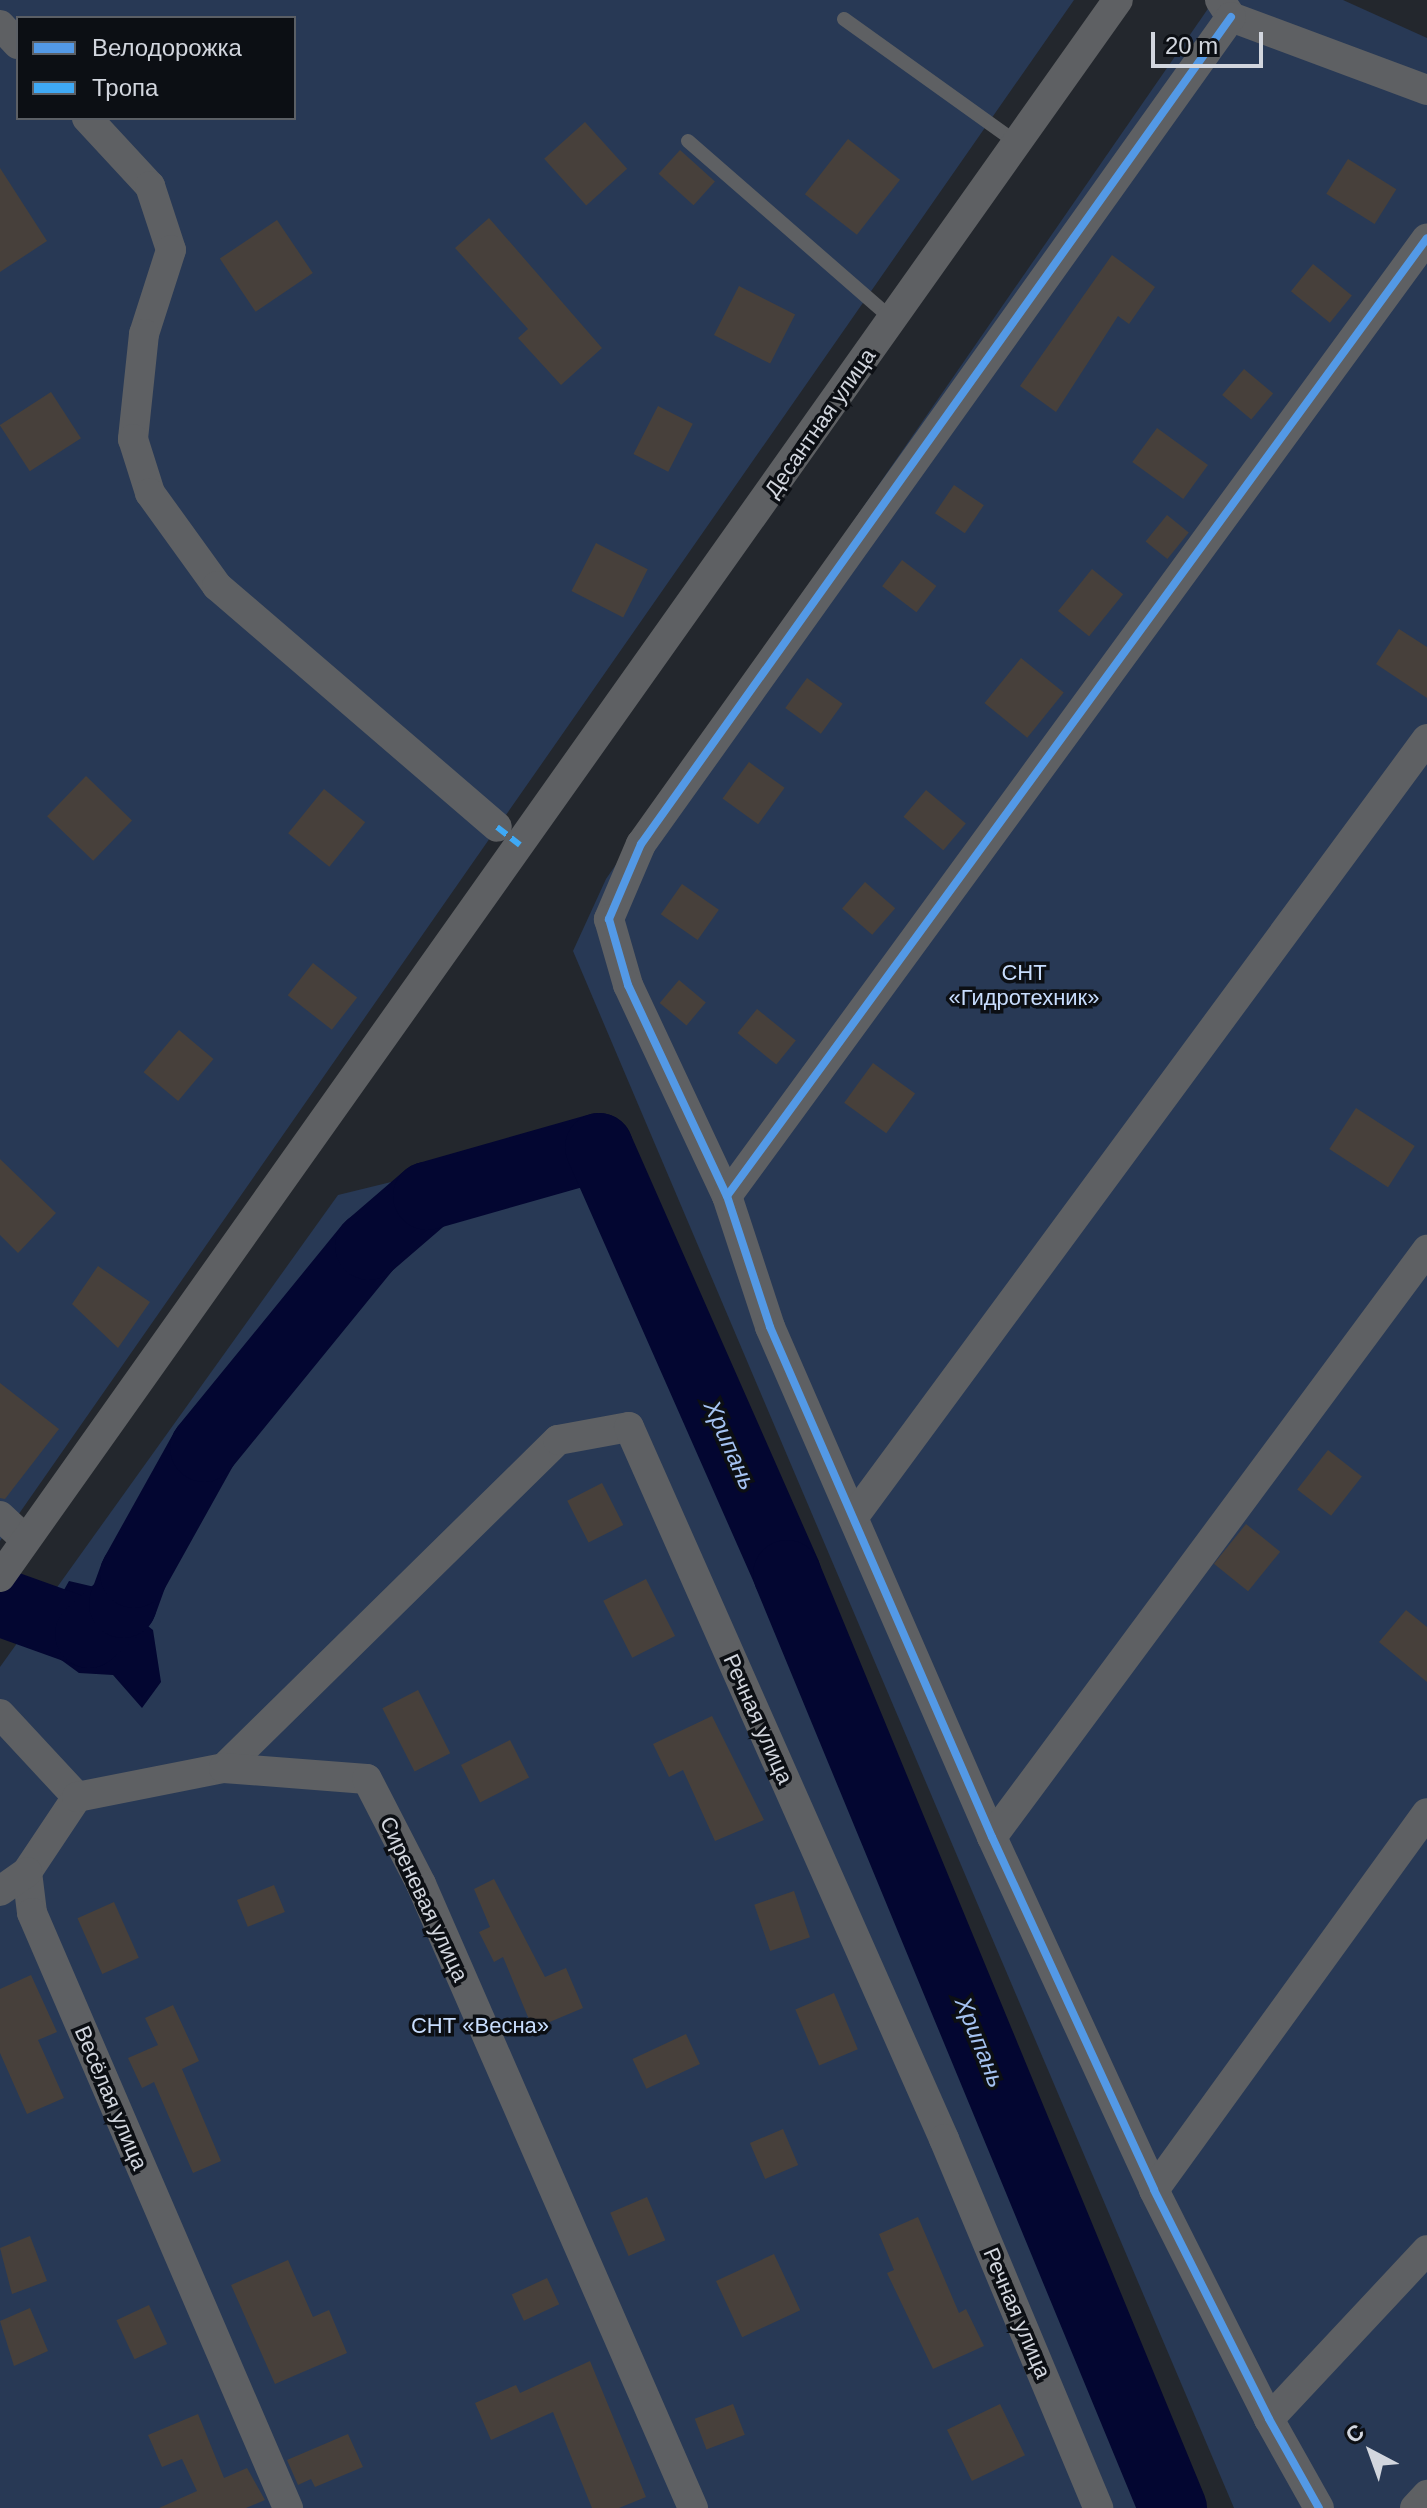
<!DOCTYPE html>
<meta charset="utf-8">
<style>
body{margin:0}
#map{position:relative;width:1427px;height:2508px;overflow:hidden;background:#23272d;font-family:Arial,sans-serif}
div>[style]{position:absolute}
.green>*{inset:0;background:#283955}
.water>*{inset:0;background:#030631}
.river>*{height:68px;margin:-34px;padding:0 34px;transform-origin:34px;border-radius:34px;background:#030631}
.building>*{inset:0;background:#47403b;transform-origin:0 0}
.service>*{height:14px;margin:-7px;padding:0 7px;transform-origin:7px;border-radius:7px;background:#5e6063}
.minor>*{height:30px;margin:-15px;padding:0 15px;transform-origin:15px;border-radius:15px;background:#5e6063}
.quiet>*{height:6px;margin-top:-3px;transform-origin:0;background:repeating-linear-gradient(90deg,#3fa9f5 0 12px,transparent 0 18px)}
.cycleway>*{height:8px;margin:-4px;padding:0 4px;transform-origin:4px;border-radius:4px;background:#5399e6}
span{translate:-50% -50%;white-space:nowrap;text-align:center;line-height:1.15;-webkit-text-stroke:7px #0c0f14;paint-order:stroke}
.street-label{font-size:22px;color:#d2d6de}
.park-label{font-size:22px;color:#c8ddfd}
.water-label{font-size:24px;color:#a5c3f2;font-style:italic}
.legend{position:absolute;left:16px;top:16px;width:280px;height:104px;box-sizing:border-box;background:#0c0f14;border:2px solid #5b5f65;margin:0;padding:10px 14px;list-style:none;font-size:24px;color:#d2d6de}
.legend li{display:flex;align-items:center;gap:16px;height:40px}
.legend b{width:40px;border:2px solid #5b5f65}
.north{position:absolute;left:1331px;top:2412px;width:80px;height:80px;-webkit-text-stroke:6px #0c0f14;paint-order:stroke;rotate:319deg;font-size:22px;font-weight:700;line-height:32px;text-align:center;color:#d2d6de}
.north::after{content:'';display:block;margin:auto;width:28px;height:36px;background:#d2d6de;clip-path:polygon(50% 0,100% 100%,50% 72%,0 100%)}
.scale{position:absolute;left:1151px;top:32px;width:112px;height:36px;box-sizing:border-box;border:4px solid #d2d6de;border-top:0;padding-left:10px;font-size:24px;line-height:28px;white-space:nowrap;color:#d2d6de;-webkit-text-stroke:6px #0c0f14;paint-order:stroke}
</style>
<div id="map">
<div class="green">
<div style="clip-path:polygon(evenodd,0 0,1074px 0,0 1541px,0 0,18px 18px,294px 18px,294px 118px,18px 118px,18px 18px)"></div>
<div style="clip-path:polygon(1214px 0,1343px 0,1427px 38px,1427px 2508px,1234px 2508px,573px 951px,606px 879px)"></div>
<div style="clip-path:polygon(620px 1126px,1205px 2508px,0 2508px,0 1667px,338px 1195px)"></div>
</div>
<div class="water">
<div style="clip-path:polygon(69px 1581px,99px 1588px,153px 1630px,161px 1682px,142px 1708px,113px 1675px,79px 1673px,53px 1654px,47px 1620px)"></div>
</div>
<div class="river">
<div style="left:5px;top:1604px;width:89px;rotate:19.7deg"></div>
<div style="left:89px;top:1634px;width:45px;rotate:-41.4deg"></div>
<div style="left:123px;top:1604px;width:32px;rotate:-70deg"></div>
<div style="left:134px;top:1574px;width:144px;rotate:-60.9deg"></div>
<div style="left:204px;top:1448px;width:261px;rotate:-50.8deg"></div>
<div style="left:369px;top:1246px;width:77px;rotate:-40.8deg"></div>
<div style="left:427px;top:1196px;width:179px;rotate:-15.9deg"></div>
<div style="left:599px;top:1147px;width:467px;rotate:66.2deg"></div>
<div style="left:787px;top:1574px;width:1011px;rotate:67.55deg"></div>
</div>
<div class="building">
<div style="left:585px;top:122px;width:63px;height:55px;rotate:48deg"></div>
<div style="left:848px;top:139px;width:66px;height:70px;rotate:38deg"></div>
<div style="left:680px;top:150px;width:47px;height:32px;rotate:42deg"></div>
<div style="left:1348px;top:159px;width:57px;height:41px;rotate:32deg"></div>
<div style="clip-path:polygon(0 168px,47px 241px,0 272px)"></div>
<div style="clip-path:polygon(489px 218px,602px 348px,561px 385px,518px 338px,528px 329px,455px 248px)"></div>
<div style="left:277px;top:220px;width:64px;height:69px;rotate:56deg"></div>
<div style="clip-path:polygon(1112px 255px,1155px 287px,1129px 324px,1118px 316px,1056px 412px,1020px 386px)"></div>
<div style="left:1313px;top:264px;width:50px;height:35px;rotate:39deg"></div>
<div style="left:739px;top:286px;width:63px;height:55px;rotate:27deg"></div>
<div style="left:1244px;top:369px;width:38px;height:34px;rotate:40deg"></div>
<div style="left:51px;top:392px;width:55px;height:61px;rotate:57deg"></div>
<div style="left:658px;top:406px;width:39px;height:54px;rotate:27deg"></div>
<div style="left:1157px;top:428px;width:63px;height:42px;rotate:36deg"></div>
<div style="left:954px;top:485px;width:36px;height:34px;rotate:34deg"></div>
<div style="left:1167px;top:515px;width:28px;height:34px;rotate:39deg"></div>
<div style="left:596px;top:543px;width:58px;height:54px;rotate:27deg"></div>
<div style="left:902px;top:560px;width:43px;height:33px;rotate:37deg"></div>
<div style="left:1092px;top:569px;width:40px;height:54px;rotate:39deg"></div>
<div style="clip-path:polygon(1399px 629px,1427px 647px,1427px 698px,1376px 664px)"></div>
<div style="left:1021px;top:658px;width:55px;height:58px;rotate:39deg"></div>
<div style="left:807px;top:678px;width:44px;height:37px;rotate:36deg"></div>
<div style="left:749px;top:762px;width:44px;height:45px;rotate:36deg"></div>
<div style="left:86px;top:776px;width:64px;height:56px;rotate:44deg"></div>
<div style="left:324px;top:789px;width:53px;height:57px;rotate:39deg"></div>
<div style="left:926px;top:790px;width:52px;height:35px;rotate:40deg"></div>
<div style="left:865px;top:882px;width:40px;height:35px;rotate:41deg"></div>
<div style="left:682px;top:884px;width:45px;height:37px;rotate:35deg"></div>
<div style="left:313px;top:963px;width:56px;height:41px;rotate:38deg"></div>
<div style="left:679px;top:980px;width:35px;height:30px;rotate:40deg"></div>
<div style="left:757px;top:1009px;width:50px;height:31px;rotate:39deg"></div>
<div style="left:179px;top:1030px;width:45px;height:55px;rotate:40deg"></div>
<div style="left:873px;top:1063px;width:52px;height:49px;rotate:36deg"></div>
<div style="left:1356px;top:1108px;width:70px;height:49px;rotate:33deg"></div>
<div style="clip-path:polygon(0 1159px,56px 1213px,18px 1253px,0 1235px)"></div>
<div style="clip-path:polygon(98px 1266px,150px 1302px,118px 1348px,72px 1304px)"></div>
<div style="clip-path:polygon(0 1383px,59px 1429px,5px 1499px,0 1498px)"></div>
<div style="left:1328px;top:1450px;width:43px;height:50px;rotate:38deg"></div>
<div style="left:602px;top:1483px;width:47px;height:39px;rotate:63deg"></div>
<div style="left:1246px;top:1524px;width:44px;height:51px;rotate:39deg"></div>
<div style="left:646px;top:1579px;width:64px;height:48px;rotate:63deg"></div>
<div style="clip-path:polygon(1406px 1610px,1427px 1627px,1427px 1682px,1379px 1642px)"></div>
<div style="left:418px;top:1690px;width:71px;height:40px;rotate:63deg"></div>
<div style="clip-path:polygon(712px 1716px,764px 1820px,715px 1841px,683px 1770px,669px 1777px,653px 1744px)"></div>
<div style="left:510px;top:1740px;width:42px;height:55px;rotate:63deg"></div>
<div style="clip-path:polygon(494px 1879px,545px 1977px,566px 1968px,583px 2008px,533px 2029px,503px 1957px,494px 1962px,479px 1932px,490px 1927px,474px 1889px)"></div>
<div style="left:274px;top:1885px;width:29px;height:40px;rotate:68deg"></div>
<div style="left:794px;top:1891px;width:49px;height:42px;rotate:71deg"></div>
<div style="left:114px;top:1902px;width:61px;height:40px;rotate:66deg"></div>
<div style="clip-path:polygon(31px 1975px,57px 2032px,38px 2040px,64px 2098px,27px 2114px,0 2053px,0 1989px)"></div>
<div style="left:834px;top:1993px;width:61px;height:42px;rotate:67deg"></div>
<div style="clip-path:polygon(173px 2005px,199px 2061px,182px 2069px,221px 2161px,193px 2173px,154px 2082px,142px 2088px,128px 2058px,158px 2045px,145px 2018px)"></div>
<div style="left:686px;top:2034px;width:33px;height:59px;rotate:65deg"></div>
<div style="left:783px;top:2129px;width:39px;height:36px;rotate:67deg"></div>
<div style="left:647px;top:2197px;width:47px;height:40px;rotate:67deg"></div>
<div style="clip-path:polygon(918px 2217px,959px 2313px,966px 2309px,984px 2346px,933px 2369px,887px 2273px,894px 2270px,879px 2234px)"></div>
<div style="clip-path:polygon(30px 2236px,47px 2281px,12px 2294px,0 2248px)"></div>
<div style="left:774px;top:2254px;width:62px;height:64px;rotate:65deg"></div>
<div style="clip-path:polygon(288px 2260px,313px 2317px,329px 2310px,347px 2353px,275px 2384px,231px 2285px)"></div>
<div style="left:547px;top:2278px;width:29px;height:39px;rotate:65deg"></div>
<div style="left:149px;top:2305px;width:43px;height:36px;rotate:65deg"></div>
<div style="clip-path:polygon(30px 2308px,48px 2351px,14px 2366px,0 2321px)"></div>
<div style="clip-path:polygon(590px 2361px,646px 2497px,619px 2508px,592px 2508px,553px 2412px,491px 2440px,475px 2403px,516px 2385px,520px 2393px)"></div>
<div style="left:733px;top:2404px;width:33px;height:41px;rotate:69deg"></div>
<div style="left:1000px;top:2404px;width:57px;height:59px;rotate:64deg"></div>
<div style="clip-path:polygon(198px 2414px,224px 2478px,247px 2468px,265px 2500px,246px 2508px,159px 2508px,197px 2491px,182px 2459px,162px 2467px,148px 2435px)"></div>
<div style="clip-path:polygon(348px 2434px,363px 2467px,315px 2487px,311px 2479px,298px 2485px,287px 2460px)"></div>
</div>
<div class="service">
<div style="left:844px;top:19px;width:213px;rotate:35.6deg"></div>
<div style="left:688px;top:141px;width:271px;rotate:41.1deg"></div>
</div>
<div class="minor">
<div style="left:1220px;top:0;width:20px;rotate:57deg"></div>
<div style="left:1231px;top:17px;width:209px;rotate:20.4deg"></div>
<div style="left:1231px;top:17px;width:1016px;rotate:125.5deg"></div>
<div style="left:641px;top:844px;width:82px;rotate:113.1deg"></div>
<div style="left:609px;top:919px;width:69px;rotate:73.9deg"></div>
<div style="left:628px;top:985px;width:233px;rotate:64.9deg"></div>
<div style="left:727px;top:1196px;width:138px;rotate:71.8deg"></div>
<div style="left:770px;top:1327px;width:556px;rotate:66.48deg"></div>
<div style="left:992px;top:1837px;width:388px;rotate:65.3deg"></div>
<div style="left:1154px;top:2190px;width:256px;rotate:63.3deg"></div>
<div style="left:1269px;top:2419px;width:102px;rotate:60.7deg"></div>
<div style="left:0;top:25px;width:26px;rotate:47deg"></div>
<div style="left:87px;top:118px;width:93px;rotate:47.2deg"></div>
<div style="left:150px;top:186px;width:67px;rotate:71.8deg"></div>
<div style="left:171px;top:250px;width:88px;rotate:107.8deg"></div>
<div style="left:144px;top:334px;width:106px;rotate:96deg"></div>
<div style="left:133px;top:439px;width:57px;rotate:72.5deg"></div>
<div style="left:150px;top:493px;width:115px;rotate:54.2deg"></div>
<div style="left:217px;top:586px;width:369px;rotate:40.7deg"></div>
<div style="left:727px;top:1196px;width:1186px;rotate:-53.84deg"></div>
<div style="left:855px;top:1515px;width:964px;rotate:-53.61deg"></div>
<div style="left:0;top:1516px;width:35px;rotate:43deg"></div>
<div style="left:0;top:1577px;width:1933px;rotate:-54.67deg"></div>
<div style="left:0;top:1714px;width:113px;rotate:47.1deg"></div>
<div style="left:77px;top:1797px;width:90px;rotate:123.7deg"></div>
<div style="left:27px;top:1872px;width:41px;rotate:83deg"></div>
<div style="left:32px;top:1913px;width:648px;rotate:66.72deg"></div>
<div style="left:224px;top:1768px;width:468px;rotate:-44.5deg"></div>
<div style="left:558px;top:1440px;width:72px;rotate:-10.4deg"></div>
<div style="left:629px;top:1427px;width:779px;rotate:66.13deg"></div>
<div style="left:944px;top:2139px;width:400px;rotate:67.3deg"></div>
<div style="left:77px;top:1797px;width:150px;rotate:-11.2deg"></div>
<div style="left:224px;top:1768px;width:143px;rotate:4.4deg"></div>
<div style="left:367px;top:1779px;width:118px;rotate:62.8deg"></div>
<div style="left:421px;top:1884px;width:681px;rotate:66.45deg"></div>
<div style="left:992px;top:1837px;width:731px;rotate:-53.46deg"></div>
<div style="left:0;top:1891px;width:33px;rotate:-35deg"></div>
<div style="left:1154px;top:2190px;width:465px;rotate:-54.1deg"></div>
<div style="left:1269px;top:2419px;width:231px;rotate:-46.9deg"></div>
<div style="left:1415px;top:2508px;width:18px;rotate:-47deg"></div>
</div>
<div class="quiet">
<div style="left:497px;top:827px;width:29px;rotate:38deg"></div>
</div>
<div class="cycleway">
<div style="left:1231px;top:17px;width:1016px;rotate:125.5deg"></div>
<div style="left:641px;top:844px;width:82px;rotate:113.1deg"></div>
<div style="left:609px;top:919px;width:69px;rotate:73.9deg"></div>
<div style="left:628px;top:985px;width:233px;rotate:64.9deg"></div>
<div style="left:727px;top:1196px;width:138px;rotate:71.8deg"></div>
<div style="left:770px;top:1327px;width:556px;rotate:66.48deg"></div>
<div style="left:992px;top:1837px;width:388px;rotate:65.3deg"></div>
<div style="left:1154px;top:2190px;width:256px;rotate:63.3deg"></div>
<div style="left:1269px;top:2419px;width:102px;rotate:60.7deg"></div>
<div style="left:727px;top:1196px;width:1186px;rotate:-53.84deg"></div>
</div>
<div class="street-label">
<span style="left:820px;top:423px;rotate:-55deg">Десантная улица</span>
<span style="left:758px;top:1719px;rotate:66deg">Речная улица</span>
<span style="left:424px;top:1899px;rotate:65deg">Сиреневая улица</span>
<span style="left:111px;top:2098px;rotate:67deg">Весёлая улица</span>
<span style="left:1017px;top:2313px;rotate:67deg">Речная улица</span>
</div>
<div class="park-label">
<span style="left:1024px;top:985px">СНТ<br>«Гидротехник»</span>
<span style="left:480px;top:2026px">СНТ «Весна»</span>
</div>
<div class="water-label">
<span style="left:730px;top:1445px;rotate:66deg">Хрипань</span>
<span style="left:980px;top:2042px;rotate:68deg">Хрипань</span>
</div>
<ul class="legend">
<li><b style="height:10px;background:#5399e6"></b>Велодорожка</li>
<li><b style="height:10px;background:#3fa9f5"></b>Тропа</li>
</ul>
<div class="north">С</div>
<div class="scale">20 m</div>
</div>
